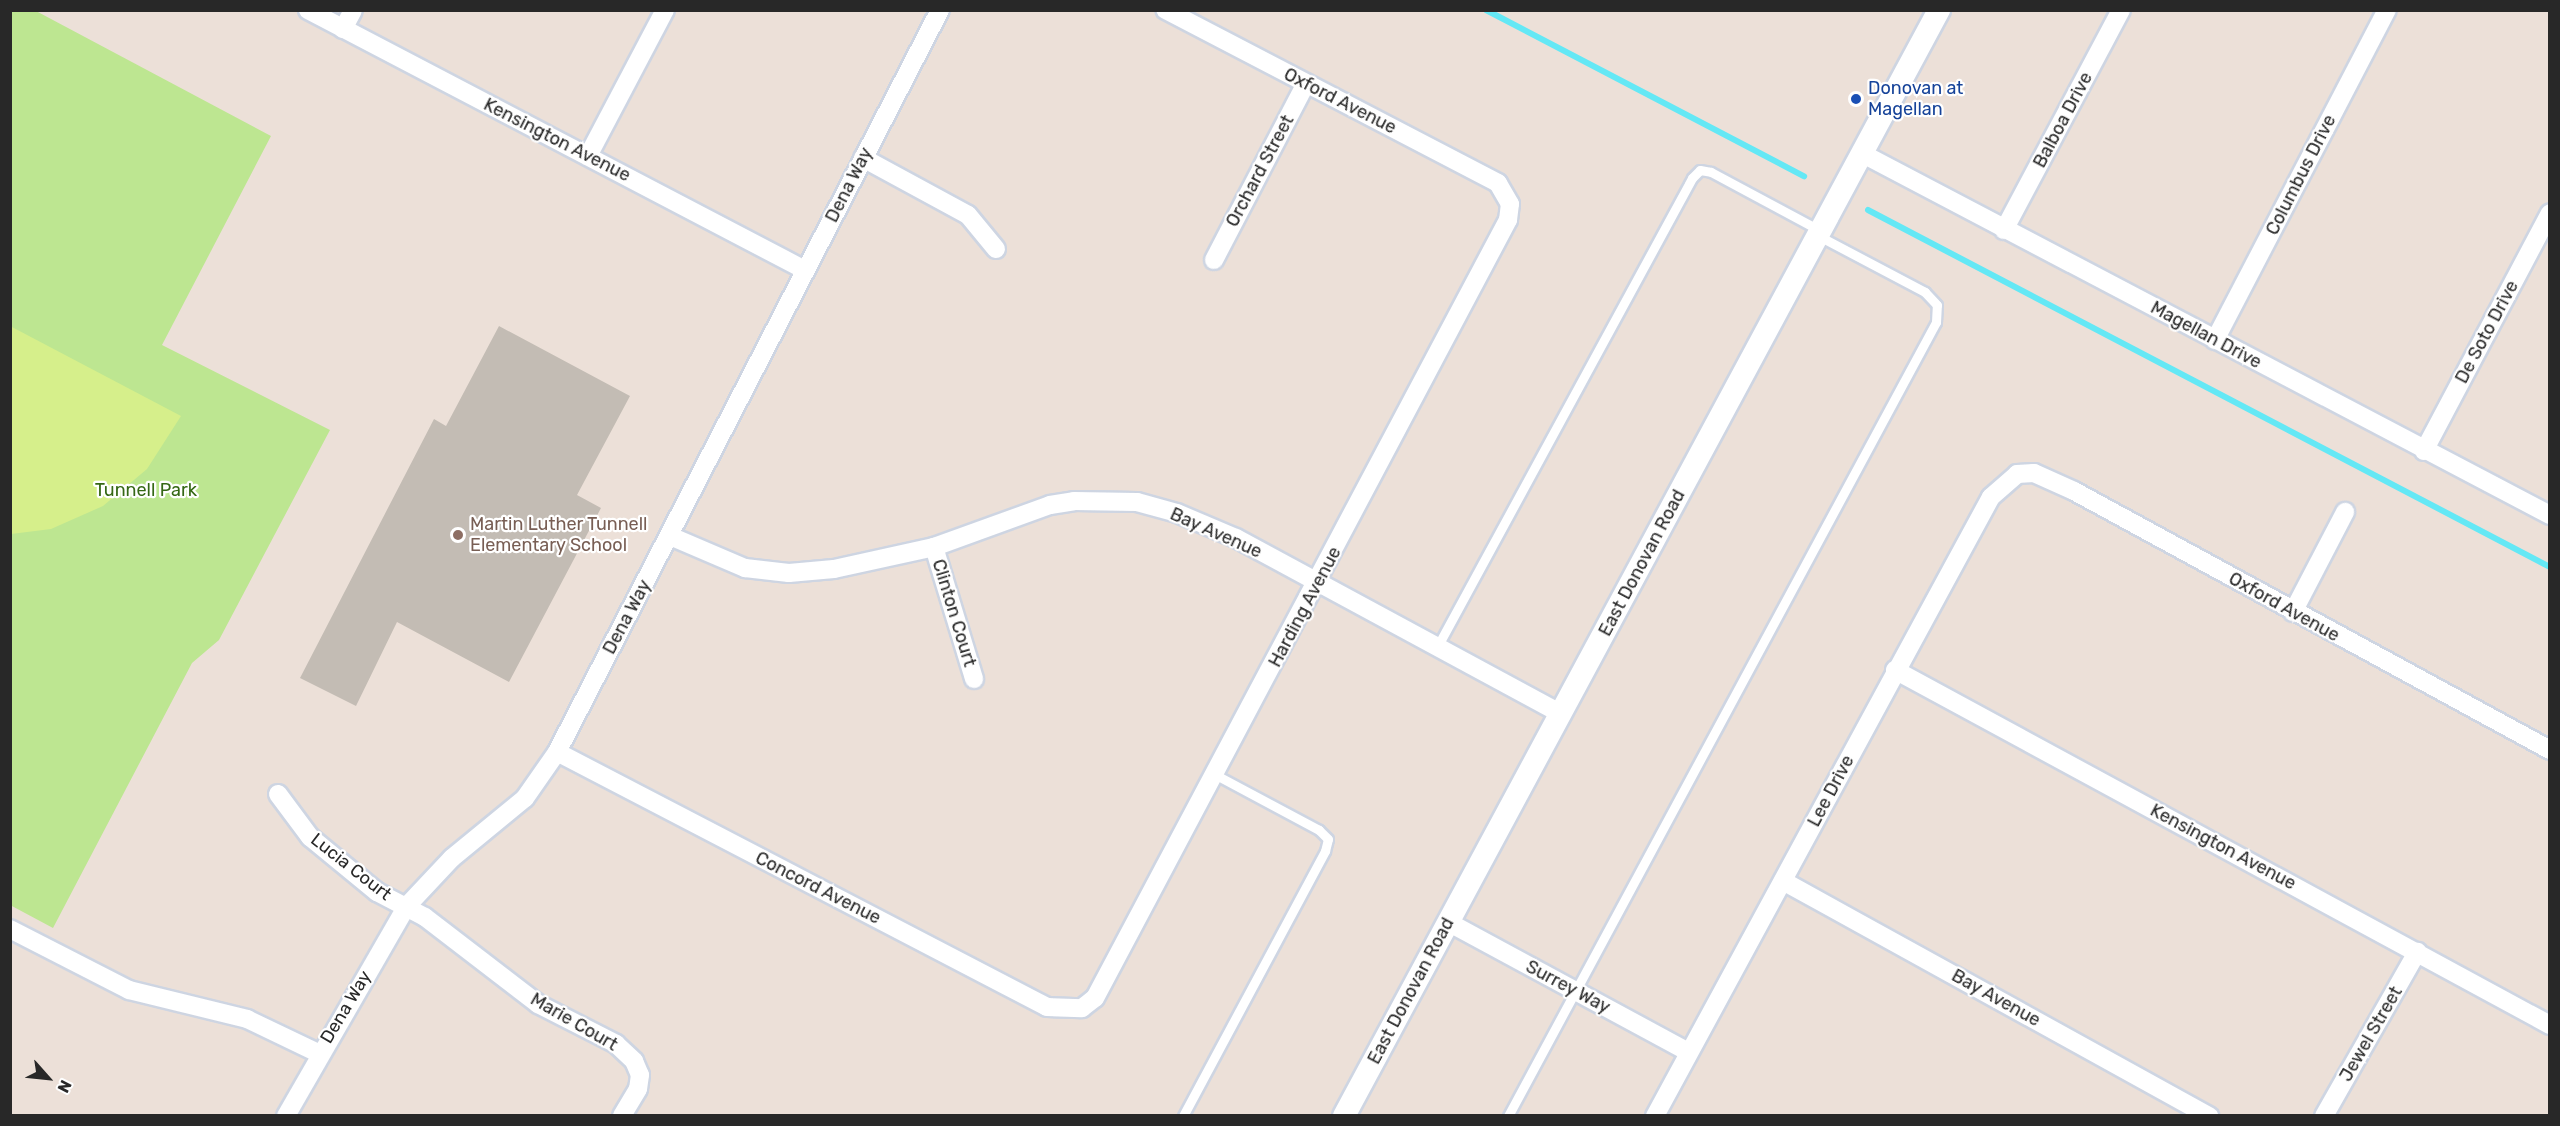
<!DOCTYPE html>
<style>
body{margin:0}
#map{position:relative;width:2560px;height:1126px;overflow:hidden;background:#ece0d8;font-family:Rubik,sans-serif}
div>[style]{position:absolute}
.green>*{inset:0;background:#bde691}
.pitch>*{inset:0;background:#d6ef8b}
.stream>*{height:6px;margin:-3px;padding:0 3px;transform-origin:3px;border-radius:3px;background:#64e8f5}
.building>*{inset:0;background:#c3bcb4}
.roads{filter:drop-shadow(2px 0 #ced5e2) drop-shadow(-2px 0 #ced5e2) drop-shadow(0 2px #ced5e2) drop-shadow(0 -2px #ced5e2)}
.service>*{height:9px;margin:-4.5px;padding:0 4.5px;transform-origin:4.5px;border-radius:4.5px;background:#fff}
.minor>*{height:18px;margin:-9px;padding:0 9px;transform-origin:9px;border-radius:9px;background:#fff}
.tertiary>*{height:22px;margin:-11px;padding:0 11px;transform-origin:11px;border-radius:11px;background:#fff}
.dots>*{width:16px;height:16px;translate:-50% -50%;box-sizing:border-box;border:3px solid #fff;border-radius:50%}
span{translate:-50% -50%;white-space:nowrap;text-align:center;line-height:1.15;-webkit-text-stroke:4.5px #fff;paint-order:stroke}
.transit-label{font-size:18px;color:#164399}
.left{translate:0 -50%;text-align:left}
.street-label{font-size:18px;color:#282828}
.park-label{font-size:18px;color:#356815}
.education-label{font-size:18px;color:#785e54}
.frame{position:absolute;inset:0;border:12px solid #282828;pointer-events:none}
.north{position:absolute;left:18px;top:1048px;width:60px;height:60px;-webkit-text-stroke:4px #fff;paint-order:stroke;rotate:117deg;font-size:16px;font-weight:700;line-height:24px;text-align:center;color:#282828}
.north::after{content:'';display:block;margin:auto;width:21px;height:27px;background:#282828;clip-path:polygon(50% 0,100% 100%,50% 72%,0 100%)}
</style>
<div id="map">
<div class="green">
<div style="clip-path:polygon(10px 11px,36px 11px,271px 136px,162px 345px,330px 430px,219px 640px,192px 663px,53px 928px,10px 905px)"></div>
</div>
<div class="pitch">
<div style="clip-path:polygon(10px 326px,181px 416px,147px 469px,103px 506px,51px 529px,11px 534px)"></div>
</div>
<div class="stream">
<div style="left:1486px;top:10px;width:359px;rotate:27.6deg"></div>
<div style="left:1868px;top:210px;width:770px;rotate:27.63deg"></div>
</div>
<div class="building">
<div style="clip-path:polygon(499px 326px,630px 396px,577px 495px,601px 508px,509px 682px,397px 622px,356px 706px,300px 678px,434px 419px,446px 426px)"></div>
</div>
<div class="roads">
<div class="service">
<div style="left:1436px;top:649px;width:536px;rotate:-61.47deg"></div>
<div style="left:1692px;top:178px;width:11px;rotate:-45deg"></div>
<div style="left:1700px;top:170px;width:11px;rotate:10deg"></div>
<div style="left:1711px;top:172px;width:123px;rotate:28.2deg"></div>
<div style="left:1183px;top:1116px;width:301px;rotate:-61.8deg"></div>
<div style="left:1325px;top:851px;width:12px;rotate:-76deg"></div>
<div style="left:1328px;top:839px;width:13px;rotate:-135deg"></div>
<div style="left:1319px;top:830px;width:117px;rotate:-151.9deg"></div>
<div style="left:1508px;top:1116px;width:902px;rotate:-61.67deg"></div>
<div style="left:1936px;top:322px;width:17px;rotate:-87deg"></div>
<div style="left:1937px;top:305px;width:18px;rotate:-133deg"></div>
<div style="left:1925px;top:292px;width:120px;rotate:-152.2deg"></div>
</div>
<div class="minor">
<div style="left:308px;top:10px;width:561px;rotate:27.62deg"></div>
<div style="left:343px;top:29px;width:21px;rotate:-62deg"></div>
<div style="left:1863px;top:154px;width:776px;rotate:27.72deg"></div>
<div style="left:588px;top:156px;width:165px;rotate:-62.2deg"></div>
<div style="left:863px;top:158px;width:119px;rotate:28.5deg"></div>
<div style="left:968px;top:215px;width:44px;rotate:50.5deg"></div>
<div style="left:2004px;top:230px;width:249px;rotate:-62deg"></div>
<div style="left:1214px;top:260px;width:199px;rotate:-62.5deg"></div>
<div style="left:2215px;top:340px;width:372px;rotate:-62.5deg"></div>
<div style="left:2424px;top:451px;width:269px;rotate:-62.1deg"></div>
<div style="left:670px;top:536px;width:82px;rotate:23.1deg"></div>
<div style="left:745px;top:568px;width:44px;rotate:6.5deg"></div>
<div style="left:789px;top:573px;width:45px;rotate:-5.1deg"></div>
<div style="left:834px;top:569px;width:102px;rotate:-12.4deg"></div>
<div style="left:934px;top:547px;width:123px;rotate:-19.9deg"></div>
<div style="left:1050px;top:505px;width:24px;rotate:-9deg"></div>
<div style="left:1074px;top:501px;width:63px;rotate:0.9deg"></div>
<div style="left:1137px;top:502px;width:41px;rotate:15.4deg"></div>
<div style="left:1177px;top:513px;width:64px;rotate:23deg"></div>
<div style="left:1236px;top:538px;width:370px;rotate:28.4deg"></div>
<div style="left:934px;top:547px;width:138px;rotate:73.1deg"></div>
<div style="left:2293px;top:612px;width:113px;rotate:-62.5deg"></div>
<div style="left:1895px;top:670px;width:745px;rotate:28.46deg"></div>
<div style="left:557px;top:752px;width:552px;rotate:27.49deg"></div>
<div style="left:1047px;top:1007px;width:35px;rotate:2deg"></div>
<div style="left:1082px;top:1008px;width:16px;rotate:-38deg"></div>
<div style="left:1095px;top:998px;width:881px;rotate:-62.04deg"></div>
<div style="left:1508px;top:220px;width:16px;rotate:-83deg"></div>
<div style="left:1510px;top:204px;width:24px;rotate:-120deg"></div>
<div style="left:1498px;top:183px;width:375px;rotate:-152.5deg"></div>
<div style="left:278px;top:794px;width:54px;rotate:53.3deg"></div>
<div style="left:310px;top:837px;width:87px;rotate:39.4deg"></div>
<div style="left:377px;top:892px;width:54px;rotate:27.5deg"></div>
<div style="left:425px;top:917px;width:143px;rotate:37.6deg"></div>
<div style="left:538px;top:1004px;width:88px;rotate:27.1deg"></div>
<div style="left:616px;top:1044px;width:25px;rotate:43deg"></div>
<div style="left:634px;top:1061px;width:15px;rotate:67deg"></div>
<div style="left:640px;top:1075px;width:14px;rotate:98deg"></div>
<div style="left:638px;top:1089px;width:31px;rotate:121deg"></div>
<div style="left:1783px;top:881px;width:487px;rotate:28.9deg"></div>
<div style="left:1448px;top:922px;width:273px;rotate:28.4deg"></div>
<div style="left:10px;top:929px;width:134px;rotate:27.1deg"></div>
<div style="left:129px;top:990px;width:122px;rotate:13.8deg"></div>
<div style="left:247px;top:1019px;width:79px;rotate:25.6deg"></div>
<div style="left:286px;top:1116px;width:241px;rotate:-60.1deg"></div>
<div style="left:406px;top:907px;width:67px;rotate:-46.8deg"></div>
<div style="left:452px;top:858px;width:94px;rotate:-39.4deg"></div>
<div style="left:525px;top:798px;width:56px;rotate:-55.2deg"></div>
<div style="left:557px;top:752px;width:835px;rotate:-62.7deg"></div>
<div style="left:1655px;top:1116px;width:704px;rotate:-61.51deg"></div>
<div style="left:1991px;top:497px;width:35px;rotate:-41deg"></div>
<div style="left:2017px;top:474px;width:17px;rotate:-3deg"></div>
<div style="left:2034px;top:473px;width:44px;rotate:24.2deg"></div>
<div style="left:2074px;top:491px;width:542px;rotate:28.55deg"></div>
<div style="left:2324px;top:1116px;width:189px;rotate:-60.4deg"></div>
</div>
<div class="tertiary">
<div style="left:1344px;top:1116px;width:1256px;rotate:-61.72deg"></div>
</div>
</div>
<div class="dots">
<div style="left:1856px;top:99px;background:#1a4fb4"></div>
<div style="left:458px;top:535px;background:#8d6e63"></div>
</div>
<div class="transit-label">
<span class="left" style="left:1868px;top:99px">Donovan at<br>Magellan</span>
</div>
<div class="street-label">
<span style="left:1340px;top:101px;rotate:27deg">Oxford Avenue</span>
<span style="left:2063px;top:120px;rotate:-62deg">Balboa Drive</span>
<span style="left:557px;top:140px;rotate:27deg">Kensington Avenue</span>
<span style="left:1260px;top:171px;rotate:-62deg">Orchard Street</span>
<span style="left:2301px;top:175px;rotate:-63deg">Columbus Drive</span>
<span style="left:849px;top:185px;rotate:-63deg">Dena Way</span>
<span style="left:2487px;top:332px;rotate:-62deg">De Soto Drive</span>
<span style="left:2206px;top:335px;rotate:28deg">Magellan Drive</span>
<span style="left:1216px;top:533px;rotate:24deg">Bay Avenue</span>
<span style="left:1642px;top:563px;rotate:-62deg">East Donovan Road</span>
<span style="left:1305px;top:607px;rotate:-62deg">Harding Avenue</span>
<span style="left:2284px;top:607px;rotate:29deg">Oxford Avenue</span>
<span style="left:954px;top:613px;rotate:73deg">Clinton Court</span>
<span style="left:627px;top:617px;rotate:-62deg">Dena Way</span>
<span style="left:1831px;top:791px;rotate:-62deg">Lee Drive</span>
<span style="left:2223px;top:847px;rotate:28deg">Kensington Avenue</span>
<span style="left:351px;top:867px;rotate:38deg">Lucia Court</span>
<span style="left:818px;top:888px;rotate:27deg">Concord Avenue</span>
<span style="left:1568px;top:987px;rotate:28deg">Surrey Way</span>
<span style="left:1411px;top:991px;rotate:-62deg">East Donovan Road</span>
<span style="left:1996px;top:998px;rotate:29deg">Bay Avenue</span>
<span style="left:346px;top:1007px;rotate:-59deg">Dena Way</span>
<span style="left:574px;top:1022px;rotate:30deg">Marie Court</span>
<span style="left:2371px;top:1034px;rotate:-60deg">Jewel Street</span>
</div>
<div class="park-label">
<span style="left:146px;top:490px">Tunnell Park</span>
</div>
<div class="education-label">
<span class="left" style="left:470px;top:535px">Martin Luther Tunnell<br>Elementary School</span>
</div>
<div class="frame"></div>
<div class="north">N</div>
</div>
